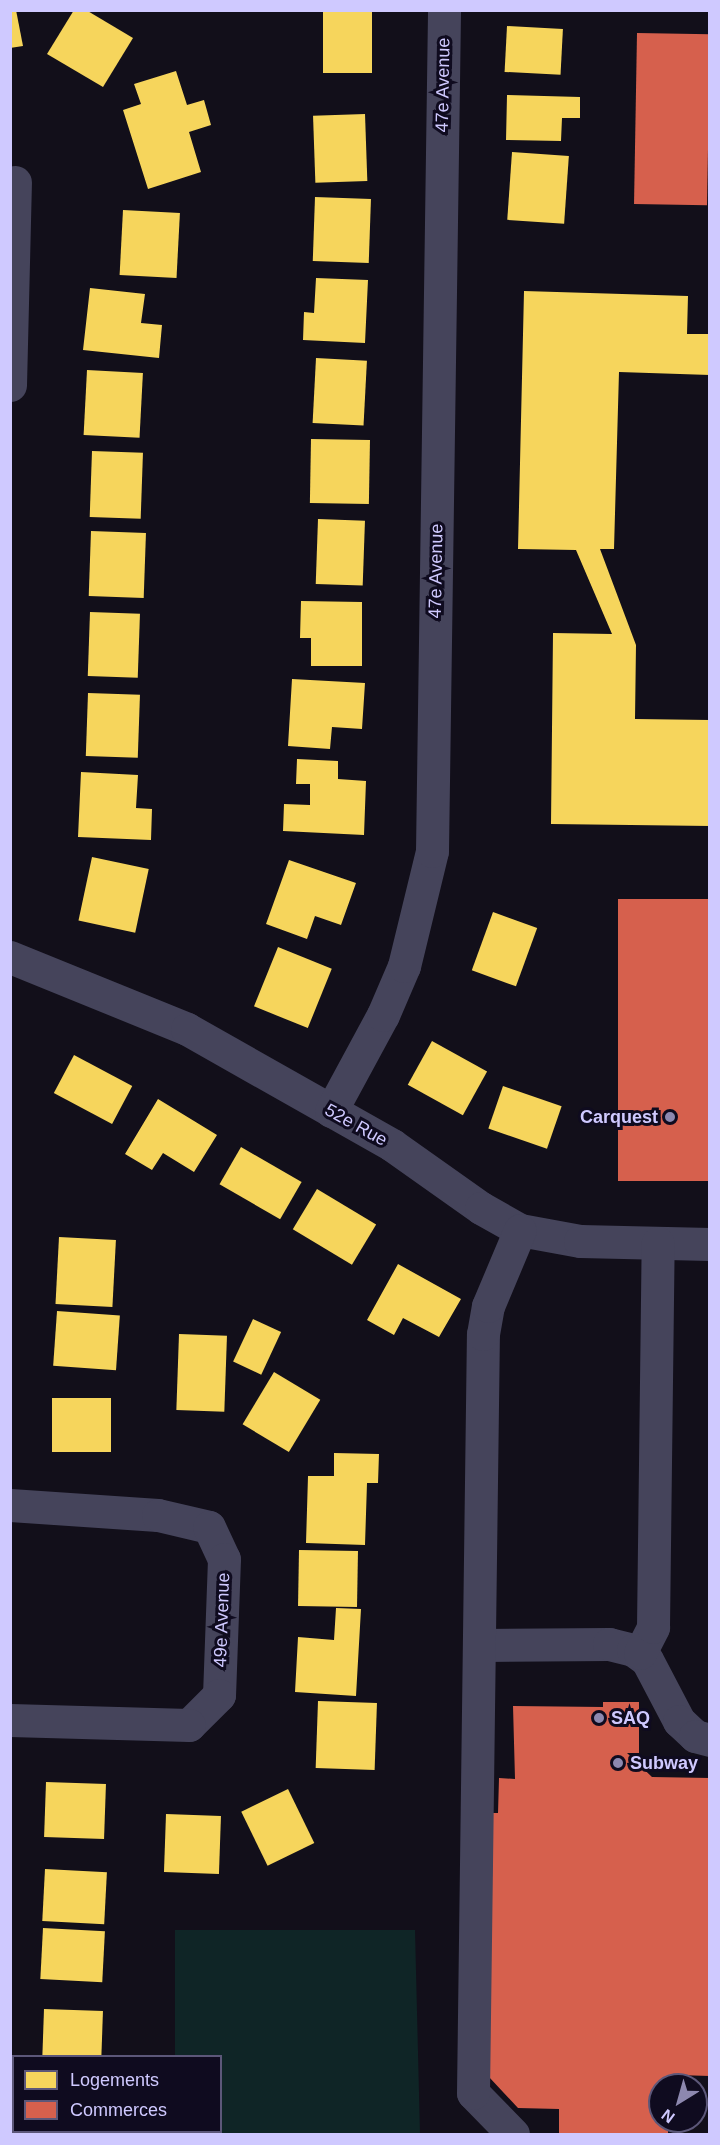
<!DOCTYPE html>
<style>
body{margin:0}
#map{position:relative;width:720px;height:2145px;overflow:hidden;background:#120f1a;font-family:Helvetica,sans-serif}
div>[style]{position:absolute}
.green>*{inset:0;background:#0f2526}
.homes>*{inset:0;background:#f6d55c;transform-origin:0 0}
.shops>*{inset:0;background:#d6604d;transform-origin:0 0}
.path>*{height:4px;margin-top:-2px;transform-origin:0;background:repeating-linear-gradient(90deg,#475664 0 3px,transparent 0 7.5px)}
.minor>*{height:33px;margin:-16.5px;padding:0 16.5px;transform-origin:16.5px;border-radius:16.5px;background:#45445b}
.dots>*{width:16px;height:16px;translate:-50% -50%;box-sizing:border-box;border:3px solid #0f0b1f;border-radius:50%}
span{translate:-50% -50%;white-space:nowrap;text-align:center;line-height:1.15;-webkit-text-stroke:6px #0f0b1f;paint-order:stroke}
.street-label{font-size:18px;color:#cfc9ff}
.poi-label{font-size:18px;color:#cfc9ff;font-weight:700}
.right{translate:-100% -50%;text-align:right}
.left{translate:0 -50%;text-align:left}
.frame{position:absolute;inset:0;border:12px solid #cfc9ff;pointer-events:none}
.legend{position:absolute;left:12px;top:2055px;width:210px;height:78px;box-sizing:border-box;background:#0f0b1f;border:2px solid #5c5779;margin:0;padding:8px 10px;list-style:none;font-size:18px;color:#cfc9ff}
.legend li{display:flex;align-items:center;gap:12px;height:30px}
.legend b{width:30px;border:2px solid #5c5779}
.north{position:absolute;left:648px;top:2073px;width:60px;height:60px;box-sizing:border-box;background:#0f0b1f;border:2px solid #5c5779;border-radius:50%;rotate:217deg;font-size:16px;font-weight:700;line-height:24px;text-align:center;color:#cfc9ff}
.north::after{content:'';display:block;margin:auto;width:21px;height:27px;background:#8d88af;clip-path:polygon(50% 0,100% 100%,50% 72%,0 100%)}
</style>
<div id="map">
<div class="green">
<div style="clip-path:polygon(175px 1930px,415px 1930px,420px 2134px,174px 2134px,220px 2132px,220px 2056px,175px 2056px)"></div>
</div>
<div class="homes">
<div style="clip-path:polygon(10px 10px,16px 10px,23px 46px,10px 48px)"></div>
<div style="clip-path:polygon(74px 10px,86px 10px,133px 38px,103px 87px,47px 54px)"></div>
<div style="left:323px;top:10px;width:49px;height:63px"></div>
<div style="left:507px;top:26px;width:56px;height:46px;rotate:3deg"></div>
<div style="clip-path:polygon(176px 71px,187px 105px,204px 100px,211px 125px,189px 132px,201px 172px,148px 189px,123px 110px,141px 104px,134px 84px)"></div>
<div style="clip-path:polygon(507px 95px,580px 97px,580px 118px,562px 118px,561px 141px,506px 140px)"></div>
<div style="left:365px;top:114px;width:67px;height:52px;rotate:88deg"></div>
<div style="left:512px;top:152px;width:57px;height:68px;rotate:4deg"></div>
<div style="left:315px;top:197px;width:56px;height:64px;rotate:2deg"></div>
<div style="left:123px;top:210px;width:57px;height:65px;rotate:3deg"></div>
<div style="clip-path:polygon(316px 278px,368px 280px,365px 343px,303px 340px,304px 312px,314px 313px)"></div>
<div style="clip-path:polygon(90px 288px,145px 294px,141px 323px,162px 325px,159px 358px,83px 350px)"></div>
<div style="clip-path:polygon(524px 291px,688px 296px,687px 334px,710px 334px,710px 375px,619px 372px,614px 549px,600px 549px,636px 645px,635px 719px,710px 720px,710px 826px,551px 824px,553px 633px,612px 634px,576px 550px,518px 549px)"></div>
<div style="left:316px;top:358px;width:51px;height:65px;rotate:3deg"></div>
<div style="left:87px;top:370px;width:56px;height:65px;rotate:3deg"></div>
<div style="left:311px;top:439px;width:59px;height:64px;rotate:1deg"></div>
<div style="left:92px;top:451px;width:51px;height:66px;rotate:2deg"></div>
<div style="left:318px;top:519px;width:47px;height:65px;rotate:2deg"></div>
<div style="left:91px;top:531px;width:55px;height:65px;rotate:2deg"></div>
<div style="clip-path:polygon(301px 601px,362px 602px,362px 666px,311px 666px,311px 638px,300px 638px)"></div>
<div style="left:90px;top:612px;width:50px;height:64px;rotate:2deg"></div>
<div style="clip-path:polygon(292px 679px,365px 683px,362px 729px,332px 727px,330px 749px,288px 746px)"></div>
<div style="left:88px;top:693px;width:52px;height:63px;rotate:2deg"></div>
<div style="clip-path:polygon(297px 759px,338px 761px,338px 779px,366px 781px,364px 835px,283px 831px,284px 804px,310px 805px,310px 784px,296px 784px)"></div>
<div style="clip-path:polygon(81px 772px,138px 775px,136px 808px,152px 809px,151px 840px,78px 837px)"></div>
<div style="left:92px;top:857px;width:58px;height:65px;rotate:12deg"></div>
<div style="clip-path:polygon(289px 860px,356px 883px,341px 925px,315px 916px,307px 939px,266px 924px)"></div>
<div style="left:493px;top:912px;width:47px;height:62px;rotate:20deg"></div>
<div style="left:278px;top:947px;width:58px;height:64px;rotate:22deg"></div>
<div style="left:432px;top:1041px;width:63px;height:50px;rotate:29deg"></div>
<div style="left:74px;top:1055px;width:66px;height:43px;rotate:28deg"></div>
<div style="left:503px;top:1086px;width:62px;height:45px;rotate:19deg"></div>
<div style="clip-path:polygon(158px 1099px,217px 1135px,194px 1172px,163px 1153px,152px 1170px,125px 1154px)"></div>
<div style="left:241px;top:1147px;width:70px;height:43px;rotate:30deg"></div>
<div style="left:317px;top:1189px;width:69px;height:47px;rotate:31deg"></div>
<div style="left:59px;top:1237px;width:57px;height:67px;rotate:3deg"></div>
<div style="clip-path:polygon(398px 1264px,461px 1299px,439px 1337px,403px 1318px,394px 1335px,367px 1320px)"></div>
<div style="left:57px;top:1311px;width:63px;height:55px;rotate:4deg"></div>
<div style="left:253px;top:1319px;width:31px;height:47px;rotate:25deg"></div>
<div style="left:179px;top:1334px;width:48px;height:76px;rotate:2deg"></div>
<div style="left:274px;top:1372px;width:54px;height:61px;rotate:31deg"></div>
<div style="left:52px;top:1398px;width:59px;height:54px"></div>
<div style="clip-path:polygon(334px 1453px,379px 1454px,378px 1483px,367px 1483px,365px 1545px,306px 1543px,308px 1476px,334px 1476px)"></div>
<div style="left:299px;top:1550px;width:59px;height:56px;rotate:1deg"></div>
<div style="clip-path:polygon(336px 1608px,361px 1609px,356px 1696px,295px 1692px,298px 1637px,334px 1640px)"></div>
<div style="left:318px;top:1701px;width:59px;height:67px;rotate:2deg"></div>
<div style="left:46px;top:1782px;width:60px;height:55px;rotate:2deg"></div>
<div style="left:288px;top:1789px;width:60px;height:52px;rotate:64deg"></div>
<div style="left:166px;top:1814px;width:55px;height:58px;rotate:2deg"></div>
<div style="left:45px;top:1869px;width:62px;height:52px;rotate:3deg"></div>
<div style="left:43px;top:1928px;width:62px;height:51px;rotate:3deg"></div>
<div style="left:44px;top:2009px;width:59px;height:47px;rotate:2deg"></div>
</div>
<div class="shops">
<div style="left:637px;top:33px;width:73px;height:171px;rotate:1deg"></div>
<div style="left:710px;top:899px;width:282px;height:92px;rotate:90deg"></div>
<div style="clip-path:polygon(603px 1702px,639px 1702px,639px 1753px,627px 1753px,652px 1777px,710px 1778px,710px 2076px,677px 2075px,677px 2085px,660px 2085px,660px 2121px,668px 2121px,668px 2134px,559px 2134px,559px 2109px,518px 2108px,489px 2077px,493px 1813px,498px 1813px,499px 1778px,515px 1779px,513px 1706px,603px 1707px)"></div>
</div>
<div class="path">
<div style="left:10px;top:2123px;width:4px"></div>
<div style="left:203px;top:2132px;width:16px;rotate:7deg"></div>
</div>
<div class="minor">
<div style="left:10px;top:385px;width:203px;rotate:-88.6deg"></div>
<div style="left:10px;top:957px;width:191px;rotate:22.1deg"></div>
<div style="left:187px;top:1029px;width:236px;rotate:29.5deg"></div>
<div style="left:392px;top:1145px;width:109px;rotate:35.3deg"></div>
<div style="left:481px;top:1208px;width:45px;rotate:29.4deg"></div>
<div style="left:520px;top:1230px;width:61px;rotate:10.4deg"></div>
<div style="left:580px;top:1241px;width:130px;rotate:1.3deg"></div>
<div style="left:331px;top:1111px;width:109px;rotate:-61.6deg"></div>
<div style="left:383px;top:1015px;width:53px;rotate:-66.8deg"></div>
<div style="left:404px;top:966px;width:118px;rotate:-76.3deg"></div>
<div style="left:432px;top:851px;width:841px;rotate:-89.18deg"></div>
<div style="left:10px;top:1505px;width:148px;rotate:3.9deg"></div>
<div style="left:158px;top:1515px;width:52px;rotate:13.2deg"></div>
<div style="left:209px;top:1527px;width:35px;rotate:65deg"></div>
<div style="left:224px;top:1559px;width:136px;rotate:92.1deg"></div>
<div style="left:219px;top:1695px;width:42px;rotate:135deg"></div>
<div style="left:189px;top:1725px;width:179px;rotate:-178.4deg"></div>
<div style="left:482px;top:1645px;width:127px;rotate:-0.5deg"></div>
<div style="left:609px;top:1644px;width:25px;rotate:14deg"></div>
<div style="left:633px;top:1650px;width:17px;rotate:36deg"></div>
<div style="left:647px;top:1660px;width:69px;rotate:62.3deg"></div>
<div style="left:679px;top:1721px;width:22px;rotate:43deg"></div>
<div style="left:695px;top:1736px;width:16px;rotate:15deg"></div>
<div style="left:640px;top:1653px;width:29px;rotate:-63deg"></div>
<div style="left:653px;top:1627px;width:384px;rotate:-89.3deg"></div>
<div style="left:513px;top:2134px;width:57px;rotate:-134.3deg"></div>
<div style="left:473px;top:2093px;width:759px;rotate:-89.25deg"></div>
<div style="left:483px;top:1334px;width:28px;rotate:-80deg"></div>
<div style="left:488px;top:1306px;width:82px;rotate:-67.2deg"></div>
</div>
<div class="dots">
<div style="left:670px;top:1117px;background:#8d88af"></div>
<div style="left:599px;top:1718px;background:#8d88af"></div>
<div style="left:618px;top:1763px;background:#8d88af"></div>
</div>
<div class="street-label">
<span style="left:443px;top:85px;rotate:-89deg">47e Avenue</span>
<span style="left:436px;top:571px;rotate:-89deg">47e Avenue</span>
<span style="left:356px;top:1125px;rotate:29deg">52e Rue</span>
<span style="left:222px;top:1620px;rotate:-88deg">49e Avenue</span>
</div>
<div class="poi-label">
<span class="right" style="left:658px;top:1117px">Carquest</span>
<span class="left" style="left:611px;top:1718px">SAQ</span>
<span class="left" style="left:630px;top:1763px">Subway</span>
</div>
<div class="frame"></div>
<ul class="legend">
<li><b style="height:16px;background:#f6d55c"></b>Logements</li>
<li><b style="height:16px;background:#d6604d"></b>Commerces</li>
</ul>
<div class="north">N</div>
</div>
